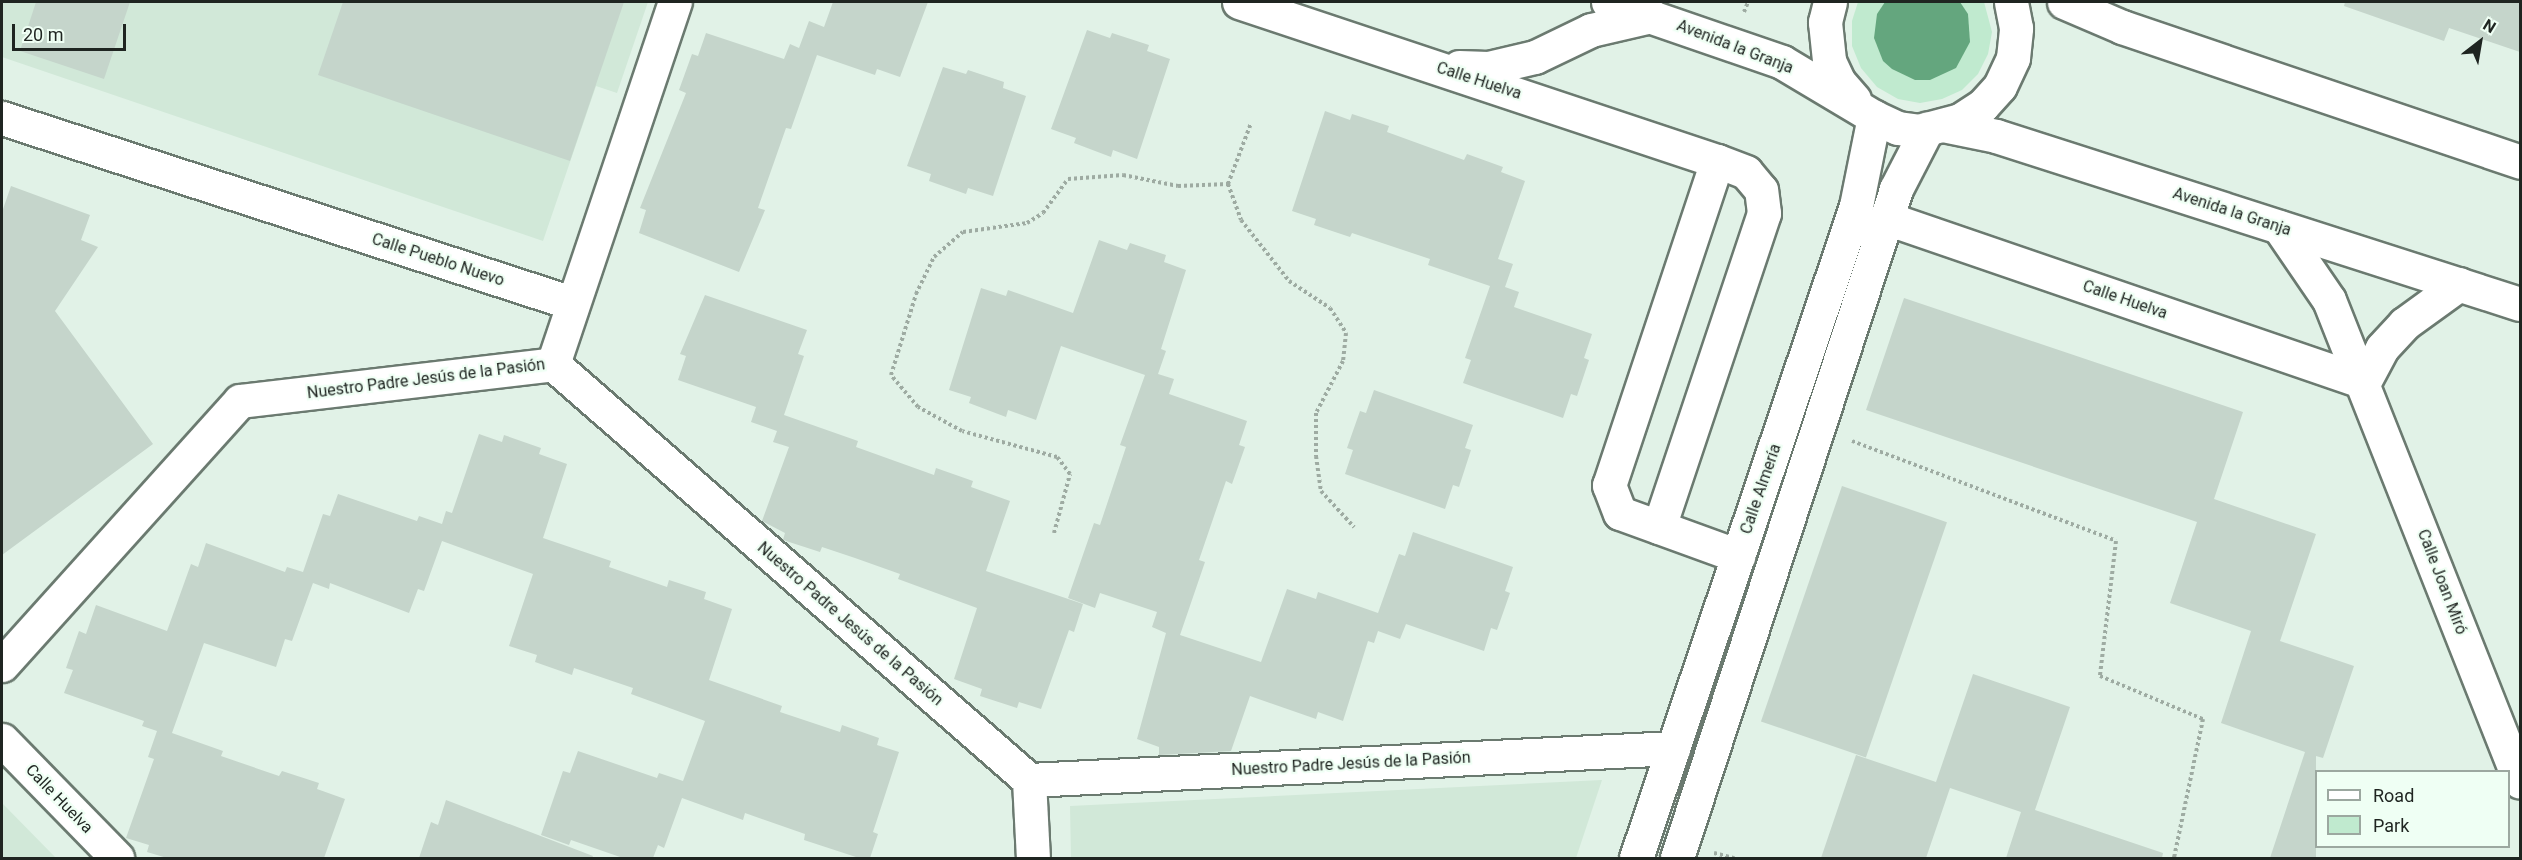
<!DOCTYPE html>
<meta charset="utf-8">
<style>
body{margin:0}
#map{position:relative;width:2522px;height:860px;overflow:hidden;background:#e1f2e7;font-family:Roboto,sans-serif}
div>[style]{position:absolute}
.built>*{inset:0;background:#d1e8d8}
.green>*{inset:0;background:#c0eacf}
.water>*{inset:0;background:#64a67e}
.building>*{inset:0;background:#c5d5cb;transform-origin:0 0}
.path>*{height:4px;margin-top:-2px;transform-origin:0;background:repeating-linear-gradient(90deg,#9eaba2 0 3px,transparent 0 6px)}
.roads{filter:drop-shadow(2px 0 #6b7a70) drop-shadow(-2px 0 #6b7a70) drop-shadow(0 2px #6b7a70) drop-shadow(0 -2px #6b7a70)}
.minor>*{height:33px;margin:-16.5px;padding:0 16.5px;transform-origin:16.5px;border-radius:16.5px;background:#fff}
.major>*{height:33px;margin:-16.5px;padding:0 16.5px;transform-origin:16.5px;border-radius:16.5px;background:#fff}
span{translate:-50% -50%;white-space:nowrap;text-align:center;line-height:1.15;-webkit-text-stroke:4.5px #effff4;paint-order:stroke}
.street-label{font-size:16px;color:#1f2521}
.frame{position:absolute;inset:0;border:3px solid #1f2521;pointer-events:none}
.legend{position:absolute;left:2315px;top:770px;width:195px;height:78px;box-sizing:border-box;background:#effff4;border:2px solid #9ca8a0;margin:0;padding:8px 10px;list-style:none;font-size:18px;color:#1f2521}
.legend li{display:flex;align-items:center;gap:12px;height:30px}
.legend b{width:30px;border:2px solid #9ca8a0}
.north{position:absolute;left:2450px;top:12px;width:60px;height:60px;-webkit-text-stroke:4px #effff4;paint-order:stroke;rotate:31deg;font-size:16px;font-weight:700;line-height:24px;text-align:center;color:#1f2521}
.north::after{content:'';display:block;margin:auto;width:21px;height:27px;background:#1f2521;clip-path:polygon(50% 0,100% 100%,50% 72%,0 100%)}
.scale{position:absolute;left:12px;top:24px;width:114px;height:27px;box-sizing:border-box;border:3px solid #1f2521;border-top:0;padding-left:8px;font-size:18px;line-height:21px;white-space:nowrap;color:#1f2521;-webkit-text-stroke:4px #effff4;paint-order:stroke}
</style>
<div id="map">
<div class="built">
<div style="clip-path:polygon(2px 2px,648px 2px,617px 93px,596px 86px,543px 241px,2px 57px)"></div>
<div style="clip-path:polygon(1602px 780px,1576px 858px,1071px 858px,1070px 806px)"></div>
<div style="clip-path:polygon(2px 803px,56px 858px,2px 858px)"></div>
</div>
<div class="green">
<div style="clip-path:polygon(1858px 2px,1984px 2px,1992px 32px,1988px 54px,1978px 74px,1962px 90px,1942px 99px,1920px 103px,1898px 99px,1877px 87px,1861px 68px,1852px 46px,1852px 21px)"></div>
</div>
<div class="water">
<div style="clip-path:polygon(1885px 2px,1960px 2px,1968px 14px,1970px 42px,1956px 68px,1930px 80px,1915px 80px,1892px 69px,1883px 61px,1874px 38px,1877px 14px)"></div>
</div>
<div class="building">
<div style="clip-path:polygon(36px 2px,130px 2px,104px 79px,20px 51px)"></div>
<div style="clip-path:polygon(343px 2px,624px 2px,570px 161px,318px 75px)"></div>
<div style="clip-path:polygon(833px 2px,928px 2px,900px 77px,877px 69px,875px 75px,817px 55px,791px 129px,786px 128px,758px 208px,765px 210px,739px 272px,639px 233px,646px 210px,640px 208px,686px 93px,679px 90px,692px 54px,698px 56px,706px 33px,784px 59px,790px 44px,799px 48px,809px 21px,824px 27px)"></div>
<div style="clip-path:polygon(2345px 2px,2520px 2px,2520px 52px,2449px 28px,2444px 41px,2344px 6px)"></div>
<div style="clip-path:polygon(1087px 30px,1110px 38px,1112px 33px,1149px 45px,1147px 51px,1170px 59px,1137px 159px,1113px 150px,1111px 157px,1074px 143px,1076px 138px,1051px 129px)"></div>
<div style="clip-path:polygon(943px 67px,966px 74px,968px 70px,1004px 82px,1003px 88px,1026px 96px,993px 196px,968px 188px,966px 194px,929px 181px,931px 174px,907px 166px)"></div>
<div style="clip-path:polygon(1325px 111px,1350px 120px,1352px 114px,1389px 126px,1387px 132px,1464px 160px,1467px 154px,1503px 167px,1501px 172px,1525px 181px,1498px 259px,1513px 264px,1505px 287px,1519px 292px,1514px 307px,1592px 334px,1584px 358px,1589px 360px,1577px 396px,1571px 394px,1563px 418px,1463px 383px,1471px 360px,1465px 358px,1490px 286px,1428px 265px,1430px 259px,1352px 233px,1350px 237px,1314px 225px,1316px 219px,1292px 211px)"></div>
<div style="clip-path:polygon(11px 186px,90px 215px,81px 240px,98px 247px,55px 311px,153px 444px,2px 555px,2px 212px)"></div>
<div style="clip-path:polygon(1099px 240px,1127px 250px,1130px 243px,1166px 255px,1164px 262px,1186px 270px,1161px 349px,1166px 351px,1158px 374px,1174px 379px,1169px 394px,1247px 421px,1239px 445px,1245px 447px,1232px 484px,1226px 481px,1199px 560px,1205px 562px,1180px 635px,1261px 662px,1287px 589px,1316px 599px,1318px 592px,1378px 613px,1399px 554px,1405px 556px,1413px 532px,1513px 567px,1505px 591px,1510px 593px,1497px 630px,1491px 628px,1484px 651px,1406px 624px,1400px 639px,1378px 631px,1374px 643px,1368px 641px,1343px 721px,1318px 712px,1316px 719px,1250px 696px,1231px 751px,1159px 755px,1159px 747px,1137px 739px,1166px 633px,1152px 627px,1157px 612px,1100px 593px,1095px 608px,1068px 598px,1094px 523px,1100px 525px,1126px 447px,1120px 445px,1145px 375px,1061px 346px,1036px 420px,1008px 410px,1006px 417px,969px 403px,971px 397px,949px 390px,981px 288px,1006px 296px,1008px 290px,1073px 313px)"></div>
<div style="clip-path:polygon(705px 295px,807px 330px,798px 354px,804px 356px,784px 415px,858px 441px,856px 447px,934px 475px,936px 468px,973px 481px,971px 487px,1010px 501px,986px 571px,1083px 604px,1074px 632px,1069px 630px,1041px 709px,1019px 702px,1017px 708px,980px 696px,982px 689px,954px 679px,977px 608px,898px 579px,900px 574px,855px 558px,822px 547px,820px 552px,783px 540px,785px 533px,762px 521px,789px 447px,773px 442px,777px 431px,751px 422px,756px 407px,678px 380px,686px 356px,680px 354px)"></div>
<div style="clip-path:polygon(1904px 298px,2243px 412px,2214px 499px,2316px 534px,2280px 641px,2354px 666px,2323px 758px,2316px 756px,2316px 858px,2270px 858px,2305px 752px,2221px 723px,2251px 631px,2170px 603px,2197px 522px,1866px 410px)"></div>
<div style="clip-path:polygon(1374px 390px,1473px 425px,1465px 448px,1471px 450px,1459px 487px,1453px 485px,1445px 509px,1345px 474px,1353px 450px,1347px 448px,1360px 411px,1366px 413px)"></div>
<div style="clip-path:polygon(479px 434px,502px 442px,504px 435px,541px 448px,539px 454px,567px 464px,543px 538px,611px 561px,609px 567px,667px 587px,669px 580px,706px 592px,704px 599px,732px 609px,709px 680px,782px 706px,780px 712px,840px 732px,842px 725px,879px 738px,877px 745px,899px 752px,873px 832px,878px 834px,870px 858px,859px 858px,804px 840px,805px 834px,745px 813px,743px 820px,682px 798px,664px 848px,658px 845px,653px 858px,623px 858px,571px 840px,569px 845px,541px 835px,563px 771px,570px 773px,578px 751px,657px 778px,659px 773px,683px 781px,705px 721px,631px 694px,633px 688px,574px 668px,572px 675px,535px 662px,537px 655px,509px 646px,533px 574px,442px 541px,424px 591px,418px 589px,409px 613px,330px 583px,329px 589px,313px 583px,292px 641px,285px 639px,276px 667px,204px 643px,172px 733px,223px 751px,221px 756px,279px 776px,282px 771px,319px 783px,317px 789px,345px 799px,324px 858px,167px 858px,147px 852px,149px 845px,126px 838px,154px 759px,148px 757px,157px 731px,142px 726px,144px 721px,64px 693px,73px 670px,66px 668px,79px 631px,86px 634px,96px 605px,167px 631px,191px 564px,198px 567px,206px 543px,285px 572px,287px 567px,303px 572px,323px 514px,330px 516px,338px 494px,417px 521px,419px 516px,442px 524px,446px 511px,452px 513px)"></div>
<div style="left:1842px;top:486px;width:111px;height:249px;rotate:19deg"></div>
<div style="clip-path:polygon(1973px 674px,2070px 707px,2035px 810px,2163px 853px,2162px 858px,2006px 858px,2021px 812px,1950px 788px,1926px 858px,1821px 858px,1856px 755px,1936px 782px)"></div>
<div style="clip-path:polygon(446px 800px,593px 856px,592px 858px,419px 858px,431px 822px,438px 825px)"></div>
</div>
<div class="path">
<div style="left:1744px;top:12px;width:11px;rotate:-68deg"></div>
<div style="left:1228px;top:184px;width:38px;rotate:70deg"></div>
<div style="left:1241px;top:220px;width:78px;rotate:51.8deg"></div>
<div style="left:1289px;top:281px;width:49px;rotate:33.4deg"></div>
<div style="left:1330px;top:308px;width:30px;rotate:57deg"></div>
<div style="left:1346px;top:333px;width:28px;rotate:96deg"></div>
<div style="left:1343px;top:361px;width:59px;rotate:117.4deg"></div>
<div style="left:1316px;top:413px;width:43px;rotate:90deg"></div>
<div style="left:1316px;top:456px;width:35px;rotate:82deg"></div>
<div style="left:1321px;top:491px;width:49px;rotate:47.5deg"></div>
<div style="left:1852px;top:441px;width:282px;rotate:20.7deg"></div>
<div style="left:2116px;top:541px;width:136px;rotate:96.8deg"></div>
<div style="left:2100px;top:676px;width:112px;rotate:22.7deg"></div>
<div style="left:2203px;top:719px;width:142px;rotate:101.8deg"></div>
<div style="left:1054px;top:533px;width:61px;rotate:-74.8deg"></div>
<div style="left:1070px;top:474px;width:21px;rotate:-127deg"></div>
<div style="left:1057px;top:457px;width:98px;rotate:-164.7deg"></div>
<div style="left:962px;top:431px;width:50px;rotate:-151.4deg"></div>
<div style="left:918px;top:407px;width:42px;rotate:-130.2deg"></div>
<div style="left:891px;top:375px;width:85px;rotate:-72.8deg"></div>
<div style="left:916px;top:294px;width:41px;rotate:-64.1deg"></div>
<div style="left:934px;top:257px;width:38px;rotate:-41deg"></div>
<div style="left:963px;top:232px;width:65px;rotate:-8deg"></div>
<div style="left:1027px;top:223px;width:19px;rotate:-32deg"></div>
<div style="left:1043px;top:213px;width:42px;rotate:-53.7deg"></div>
<div style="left:1068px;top:179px;width:55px;rotate:-4.2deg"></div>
<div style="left:1123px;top:175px;width:56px;rotate:11.3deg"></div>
<div style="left:1178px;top:186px;width:50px;rotate:-2.3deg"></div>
<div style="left:1228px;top:184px;width:65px;rotate:-69.3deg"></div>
<div style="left:1714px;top:853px;width:21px;rotate:14deg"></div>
</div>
<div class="roads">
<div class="minor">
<div style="left:1239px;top:2px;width:504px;rotate:18.4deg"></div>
<div style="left:1717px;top:161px;width:342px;rotate:108.4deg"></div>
<div style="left:1609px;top:485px;width:30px;rotate:69deg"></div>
<div style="left:1620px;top:513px;width:126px;rotate:20deg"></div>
<div style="left:1459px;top:67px;width:29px;rotate:2deg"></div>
<div style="left:1488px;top:68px;width:48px;rotate:-13.2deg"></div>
<div style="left:1535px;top:57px;width:62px;rotate:-25.7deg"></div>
<div style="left:1591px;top:30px;width:62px;rotate:-13.1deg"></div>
<div style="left:2px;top:118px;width:599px;rotate:17.98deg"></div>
<div style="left:1886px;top:218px;width:505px;rotate:18.94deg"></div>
<div style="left:2279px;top:227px;width:88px;rotate:55.6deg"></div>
<div style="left:2329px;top:300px;width:518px;rotate:68.38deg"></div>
<div style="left:553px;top:364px;width:382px;rotate:-71.4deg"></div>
<div style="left:2364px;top:382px;width:38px;rotate:-62deg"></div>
<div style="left:2382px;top:348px;width:33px;rotate:-47deg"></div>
<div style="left:2404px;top:324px;width:68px;rotate:-36deg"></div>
<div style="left:1659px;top:527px;width:331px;rotate:-71.5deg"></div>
<div style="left:1764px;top:213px;width:23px;rotate:-97deg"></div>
<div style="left:1761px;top:190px;width:23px;rotate:-130deg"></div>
<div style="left:1746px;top:172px;width:31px;rotate:-159deg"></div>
<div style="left:2px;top:665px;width:355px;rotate:-48deg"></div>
<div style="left:240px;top:401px;width:315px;rotate:-6.7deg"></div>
<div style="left:553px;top:364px;width:632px;rotate:41.15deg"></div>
<div style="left:1029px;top:780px;width:645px;rotate:-2.84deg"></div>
<div style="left:2px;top:740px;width:165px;rotate:45.7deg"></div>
<div style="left:1029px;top:780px;width:78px;rotate:87.1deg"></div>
<div style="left:1636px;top:858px;width:688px;rotate:-71.35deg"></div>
<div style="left:1856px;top:206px;width:91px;rotate:-78.6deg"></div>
<div style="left:1677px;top:858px;width:704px;rotate:-71.87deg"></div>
<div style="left:1896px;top:189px;width:68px;rotate:-62.7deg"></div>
</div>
<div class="major">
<div style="left:1608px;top:2px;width:184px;rotate:19deg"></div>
<div style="left:1782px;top:62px;width:107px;rotate:30.9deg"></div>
<div style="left:1874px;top:117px;width:26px;rotate:25deg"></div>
<div style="left:1898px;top:128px;width:21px;rotate:8deg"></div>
<div style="left:1919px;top:131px;width:42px;rotate:-15deg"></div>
<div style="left:1960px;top:120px;width:27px;rotate:-33deg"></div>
<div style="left:1983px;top:105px;width:25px;rotate:-48deg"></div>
<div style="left:2000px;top:86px;width:31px;rotate:-65deg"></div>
<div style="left:2013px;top:58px;width:30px;rotate:-84deg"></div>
<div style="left:2016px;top:28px;width:26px;rotate:-101deg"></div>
<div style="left:1830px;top:2px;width:21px;rotate:104deg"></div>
<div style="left:1825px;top:22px;width:39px;rotate:84deg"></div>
<div style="left:1829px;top:61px;width:23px;rotate:65deg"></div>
<div style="left:1839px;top:82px;width:23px;rotate:49deg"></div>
<div style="left:2064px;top:2px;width:63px;rotate:23.3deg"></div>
<div style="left:2122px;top:27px;width:420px;rotate:18.7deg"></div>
<div style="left:1943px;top:125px;width:54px;rotate:11.7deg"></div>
<div style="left:1996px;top:136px;width:550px;rotate:17.78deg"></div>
</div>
</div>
<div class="street-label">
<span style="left:1735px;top:47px;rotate:21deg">Avenida la Granja</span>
<span style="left:1479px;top:81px;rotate:18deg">Calle Huelva</span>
<span style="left:2232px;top:212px;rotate:18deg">Avenida la Granja</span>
<span style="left:438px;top:260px;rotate:18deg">Calle Pueblo Nuevo</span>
<span style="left:2125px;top:300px;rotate:19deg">Calle Huelva</span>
<span style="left:426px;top:379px;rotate:-7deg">Nuestro Padre Jesús de la Pasión</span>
<span style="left:1761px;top:489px;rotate:-71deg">Calle Almería</span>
<span style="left:2442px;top:582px;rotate:69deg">Calle Joan Miró</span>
<span style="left:850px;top:624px;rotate:41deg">Nuestro Padre Jesús de la Pasión</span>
<span style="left:1351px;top:764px;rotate:-3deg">Nuestro Padre Jesús de la Pasión</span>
<span style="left:59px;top:799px;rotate:46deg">Calle Huelva</span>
</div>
<div class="frame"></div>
<ul class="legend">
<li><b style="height:8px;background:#fff"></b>Road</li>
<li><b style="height:16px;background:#c0eacf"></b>Park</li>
</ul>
<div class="north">N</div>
<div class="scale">20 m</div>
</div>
